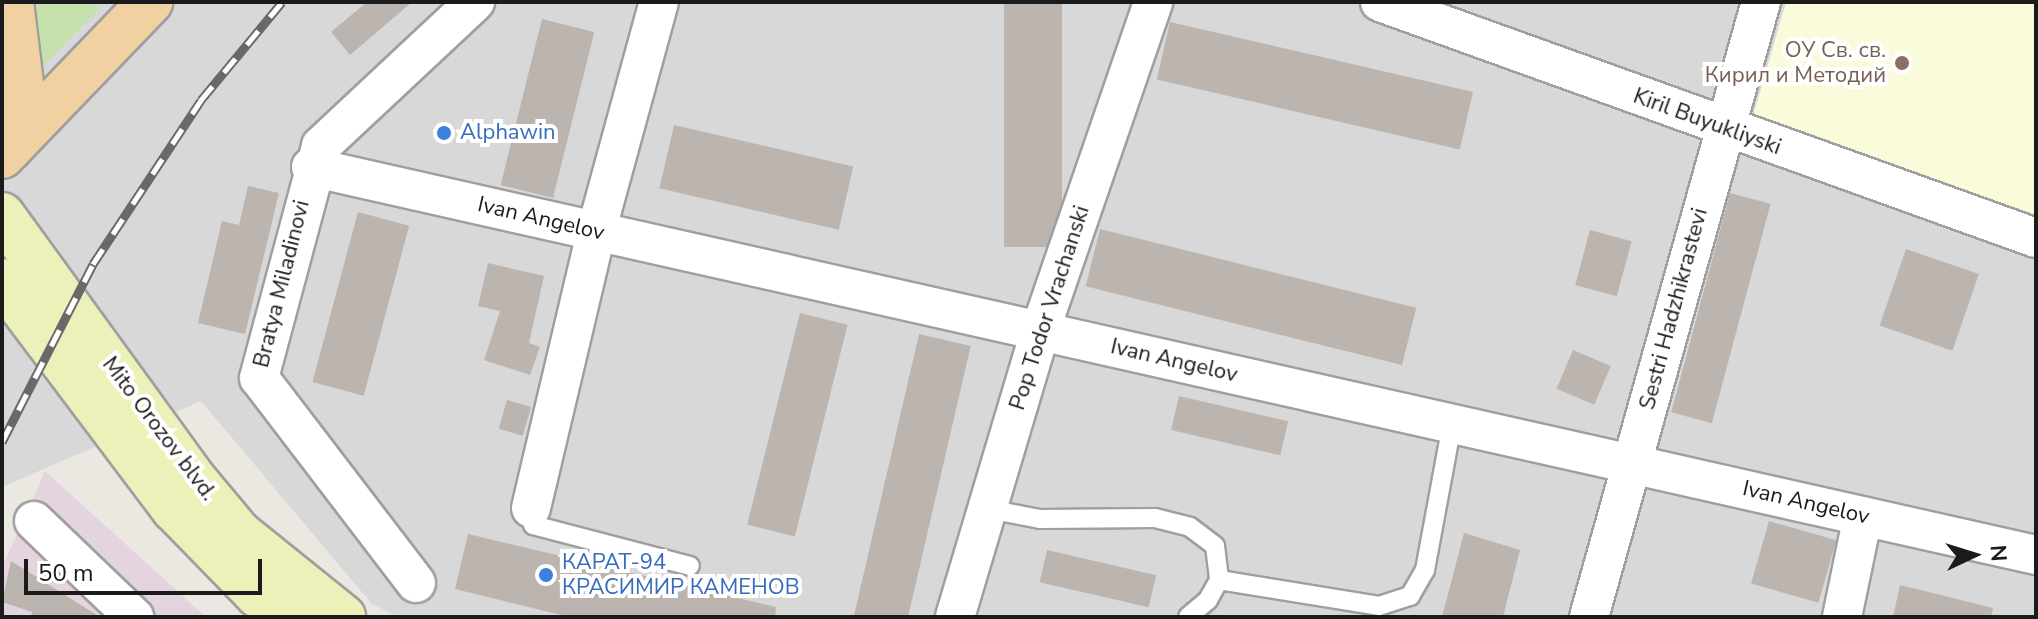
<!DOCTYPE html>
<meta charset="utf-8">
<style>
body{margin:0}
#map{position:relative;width:2038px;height:619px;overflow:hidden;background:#ebe8e1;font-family:"Nunito Sans",sans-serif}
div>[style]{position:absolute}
.residential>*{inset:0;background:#d9d8d8}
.industrial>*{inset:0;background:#e4d4e0}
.education>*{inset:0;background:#fafbdb}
.grass>*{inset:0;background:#c5e1ac}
.building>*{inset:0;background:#bbb4af;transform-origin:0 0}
.roads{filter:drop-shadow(2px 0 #9f9f9f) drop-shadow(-2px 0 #9f9f9f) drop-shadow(0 2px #9f9f9f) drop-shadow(0 -2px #9f9f9f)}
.service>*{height:18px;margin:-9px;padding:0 9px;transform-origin:9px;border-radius:9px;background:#fff}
.minor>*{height:38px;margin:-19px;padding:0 19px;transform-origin:19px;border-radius:19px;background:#fff}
.secondary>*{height:44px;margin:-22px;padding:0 22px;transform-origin:22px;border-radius:22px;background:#edf1b9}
.primary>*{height:44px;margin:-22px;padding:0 22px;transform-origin:22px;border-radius:22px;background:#f1d0a1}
.rail>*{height:9px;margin-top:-4.5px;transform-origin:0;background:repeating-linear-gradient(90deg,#fff 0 18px,#696969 0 36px);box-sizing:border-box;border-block:2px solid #696969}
.dots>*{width:22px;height:22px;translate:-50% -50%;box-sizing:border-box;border:4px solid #fff;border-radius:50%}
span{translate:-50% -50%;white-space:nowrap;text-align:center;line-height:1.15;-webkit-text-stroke:8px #fff;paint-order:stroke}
.education-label{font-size:22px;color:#785e54}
.right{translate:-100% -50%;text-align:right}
.street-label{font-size:22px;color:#1b1b1b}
.shop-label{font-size:22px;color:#366cbe}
.left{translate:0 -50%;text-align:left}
.frame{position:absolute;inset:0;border:4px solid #1b1b1b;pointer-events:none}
.north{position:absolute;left:1934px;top:515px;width:80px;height:80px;-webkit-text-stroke:6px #fff;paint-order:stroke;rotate:86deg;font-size:22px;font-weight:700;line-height:32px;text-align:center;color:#1b1b1b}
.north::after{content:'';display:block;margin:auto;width:28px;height:36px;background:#1b1b1b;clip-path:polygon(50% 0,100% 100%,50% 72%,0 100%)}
.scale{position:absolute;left:24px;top:559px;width:238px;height:36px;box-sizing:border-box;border:4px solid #1b1b1b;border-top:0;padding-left:10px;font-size:24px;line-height:28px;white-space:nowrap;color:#1b1b1b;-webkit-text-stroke:6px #fff;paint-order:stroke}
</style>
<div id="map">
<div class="residential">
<div style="clip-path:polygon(2px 2px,2036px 2px,2036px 617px,398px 617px,372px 604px,201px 401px,2px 487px)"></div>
</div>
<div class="industrial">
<div style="clip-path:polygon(45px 471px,206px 617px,2px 617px,2px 568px)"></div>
</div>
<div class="education">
<div style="clip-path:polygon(1786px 2px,2036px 2px,2036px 218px,1751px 123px)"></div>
</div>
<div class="grass">
<div style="clip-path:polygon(26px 2px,77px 2px,101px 7px,39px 70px)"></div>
</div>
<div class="building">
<div style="clip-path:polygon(367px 2px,412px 2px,350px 55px,331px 32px)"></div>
<div style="left:1004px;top:2px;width:58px;height:245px"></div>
<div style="left:542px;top:19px;width:54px;height:171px;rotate:14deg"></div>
<div style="left:1170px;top:22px;width:311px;height:59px;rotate:13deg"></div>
<div style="left:674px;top:125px;width:184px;height:65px;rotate:13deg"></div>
<div style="clip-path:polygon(248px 186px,279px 193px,245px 334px,198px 323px,222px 221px,239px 225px)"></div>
<div style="left:1730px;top:193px;width:42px;height:227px;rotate:15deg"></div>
<div style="left:358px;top:212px;width:53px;height:176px;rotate:15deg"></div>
<div style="left:1100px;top:229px;width:326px;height:59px;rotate:14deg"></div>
<div style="left:1590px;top:230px;width:43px;height:57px;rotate:15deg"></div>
<div style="left:1906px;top:249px;width:77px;height:81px;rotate:19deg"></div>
<div style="clip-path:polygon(488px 263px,544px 276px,529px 343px,540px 347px,530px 375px,484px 360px,500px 311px,478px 306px)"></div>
<div style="left:800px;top:313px;width:49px;height:218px;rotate:14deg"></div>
<div style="left:919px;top:334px;width:53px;height:292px;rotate:13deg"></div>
<div style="left:1573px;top:350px;width:41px;height:42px;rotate:23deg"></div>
<div style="left:1179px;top:396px;width:112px;height:35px;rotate:13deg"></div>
<div style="left:507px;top:400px;width:25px;height:30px;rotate:16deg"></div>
<div style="left:1769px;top:521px;width:70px;height:65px;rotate:16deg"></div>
<div style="clip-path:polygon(1464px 533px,1520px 550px,1503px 617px,1442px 617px)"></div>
<div style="clip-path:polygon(468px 534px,776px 607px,775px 617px,570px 617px,455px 589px)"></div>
<div style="left:1047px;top:550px;width:112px;height:33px;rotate:13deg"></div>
<div style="clip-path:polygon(11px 561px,100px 617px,31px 617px,32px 612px,2px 602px)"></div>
<div style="clip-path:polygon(1900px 585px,1993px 608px,1991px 617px,1893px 617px)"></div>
</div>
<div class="roads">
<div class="service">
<div style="left:531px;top:508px;width:17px;rotate:83deg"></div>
<div style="left:533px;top:525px;width:162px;rotate:14.6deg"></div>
<div style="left:988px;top:509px;width:53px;rotate:10.9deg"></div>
<div style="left:1040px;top:519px;width:115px;rotate:-0.5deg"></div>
<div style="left:1155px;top:518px;width:36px;rotate:14deg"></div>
<div style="left:1190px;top:527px;width:31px;rotate:37deg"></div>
<div style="left:1215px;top:546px;width:34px;rotate:83deg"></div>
<div style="left:1219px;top:580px;width:23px;rotate:119deg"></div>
<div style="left:1208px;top:600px;width:26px;rotate:140deg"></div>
<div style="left:1219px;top:580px;width:162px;rotate:9.2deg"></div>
<div style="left:1379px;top:606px;width:33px;rotate:-18deg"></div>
<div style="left:1410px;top:596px;width:30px;rotate:-60deg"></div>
<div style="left:1425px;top:570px;width:148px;rotate:-79.5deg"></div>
</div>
<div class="minor">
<div style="left:1380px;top:2px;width:697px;rotate:19.79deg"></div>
<div style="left:311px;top:167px;width:1768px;rotate:12.68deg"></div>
<div style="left:531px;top:508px;width:284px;rotate:-76.7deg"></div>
<div style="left:596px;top:232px;width:238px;rotate:-74.7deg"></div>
<div style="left:34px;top:521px;width:139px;rotate:43.8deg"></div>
<div style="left:416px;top:583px;width:258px;rotate:-127.4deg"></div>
<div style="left:259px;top:378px;width:240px;rotate:-75deg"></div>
<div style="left:321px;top:146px;width:211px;rotate:-43.1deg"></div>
<div style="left:955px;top:617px;width:298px;rotate:-73.4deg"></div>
<div style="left:1040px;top:331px;width:348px;rotate:-71deg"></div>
<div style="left:1589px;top:617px;width:639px;rotate:-74.38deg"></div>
<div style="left:1842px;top:617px;width:103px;rotate:-78.3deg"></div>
</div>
<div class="secondary">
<div style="left:2px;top:215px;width:331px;rotate:54deg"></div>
<div style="left:197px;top:483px;width:65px;rotate:50deg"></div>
<div style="left:239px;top:533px;width:134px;rotate:38.9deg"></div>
<div style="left:2px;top:281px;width:286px;rotate:53deg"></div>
<div style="left:174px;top:509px;width:120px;rotate:45.7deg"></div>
<div style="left:258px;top:595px;width:36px;rotate:37deg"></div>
</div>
<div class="primary">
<div style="left:10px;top:148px;width:50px;rotate:-74.8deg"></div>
<div style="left:23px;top:100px;width:99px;rotate:-97deg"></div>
<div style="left:2px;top:156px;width:214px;rotate:-46.1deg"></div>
</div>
</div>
<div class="rail">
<div style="left:2px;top:442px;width:200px;rotate:-62.9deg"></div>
<div style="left:93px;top:264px;width:196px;rotate:-56.6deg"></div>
<div style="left:201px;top:100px;width:127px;rotate:-50.4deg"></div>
</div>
<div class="dots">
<div style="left:1902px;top:63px;background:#8d6e63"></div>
<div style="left:444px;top:133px;background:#3f7fe0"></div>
<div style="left:546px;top:575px;background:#3f7fe0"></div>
</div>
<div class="education-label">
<span class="right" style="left:1886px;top:63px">ОУ Св. св.<br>Кирил и Методий</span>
</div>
<div class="street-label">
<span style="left:1707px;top:122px;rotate:20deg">Kiril Buyukliyski</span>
<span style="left:541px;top:219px;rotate:13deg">Ivan Angelov</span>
<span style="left:282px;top:284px;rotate:-76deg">Bratya Miladinovi</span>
<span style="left:1050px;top:308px;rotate:-72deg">Pop Todor Vrachanski</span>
<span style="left:1674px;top:309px;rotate:-75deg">Sestri Hadzhikrastevi</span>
<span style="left:1174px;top:361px;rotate:13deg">Ivan Angelov</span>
<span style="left:159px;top:429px;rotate:53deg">Mito Orozov blvd.</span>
<span style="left:1806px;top:503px;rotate:13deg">Ivan Angelov</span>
</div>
<div class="shop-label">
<span class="left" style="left:460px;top:133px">Alphawin</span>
<span class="left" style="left:562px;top:575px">КАРАТ-94<br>КРАСИМИР КАМЕНОВ</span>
</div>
<div class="frame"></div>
<div class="north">N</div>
<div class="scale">50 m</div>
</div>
